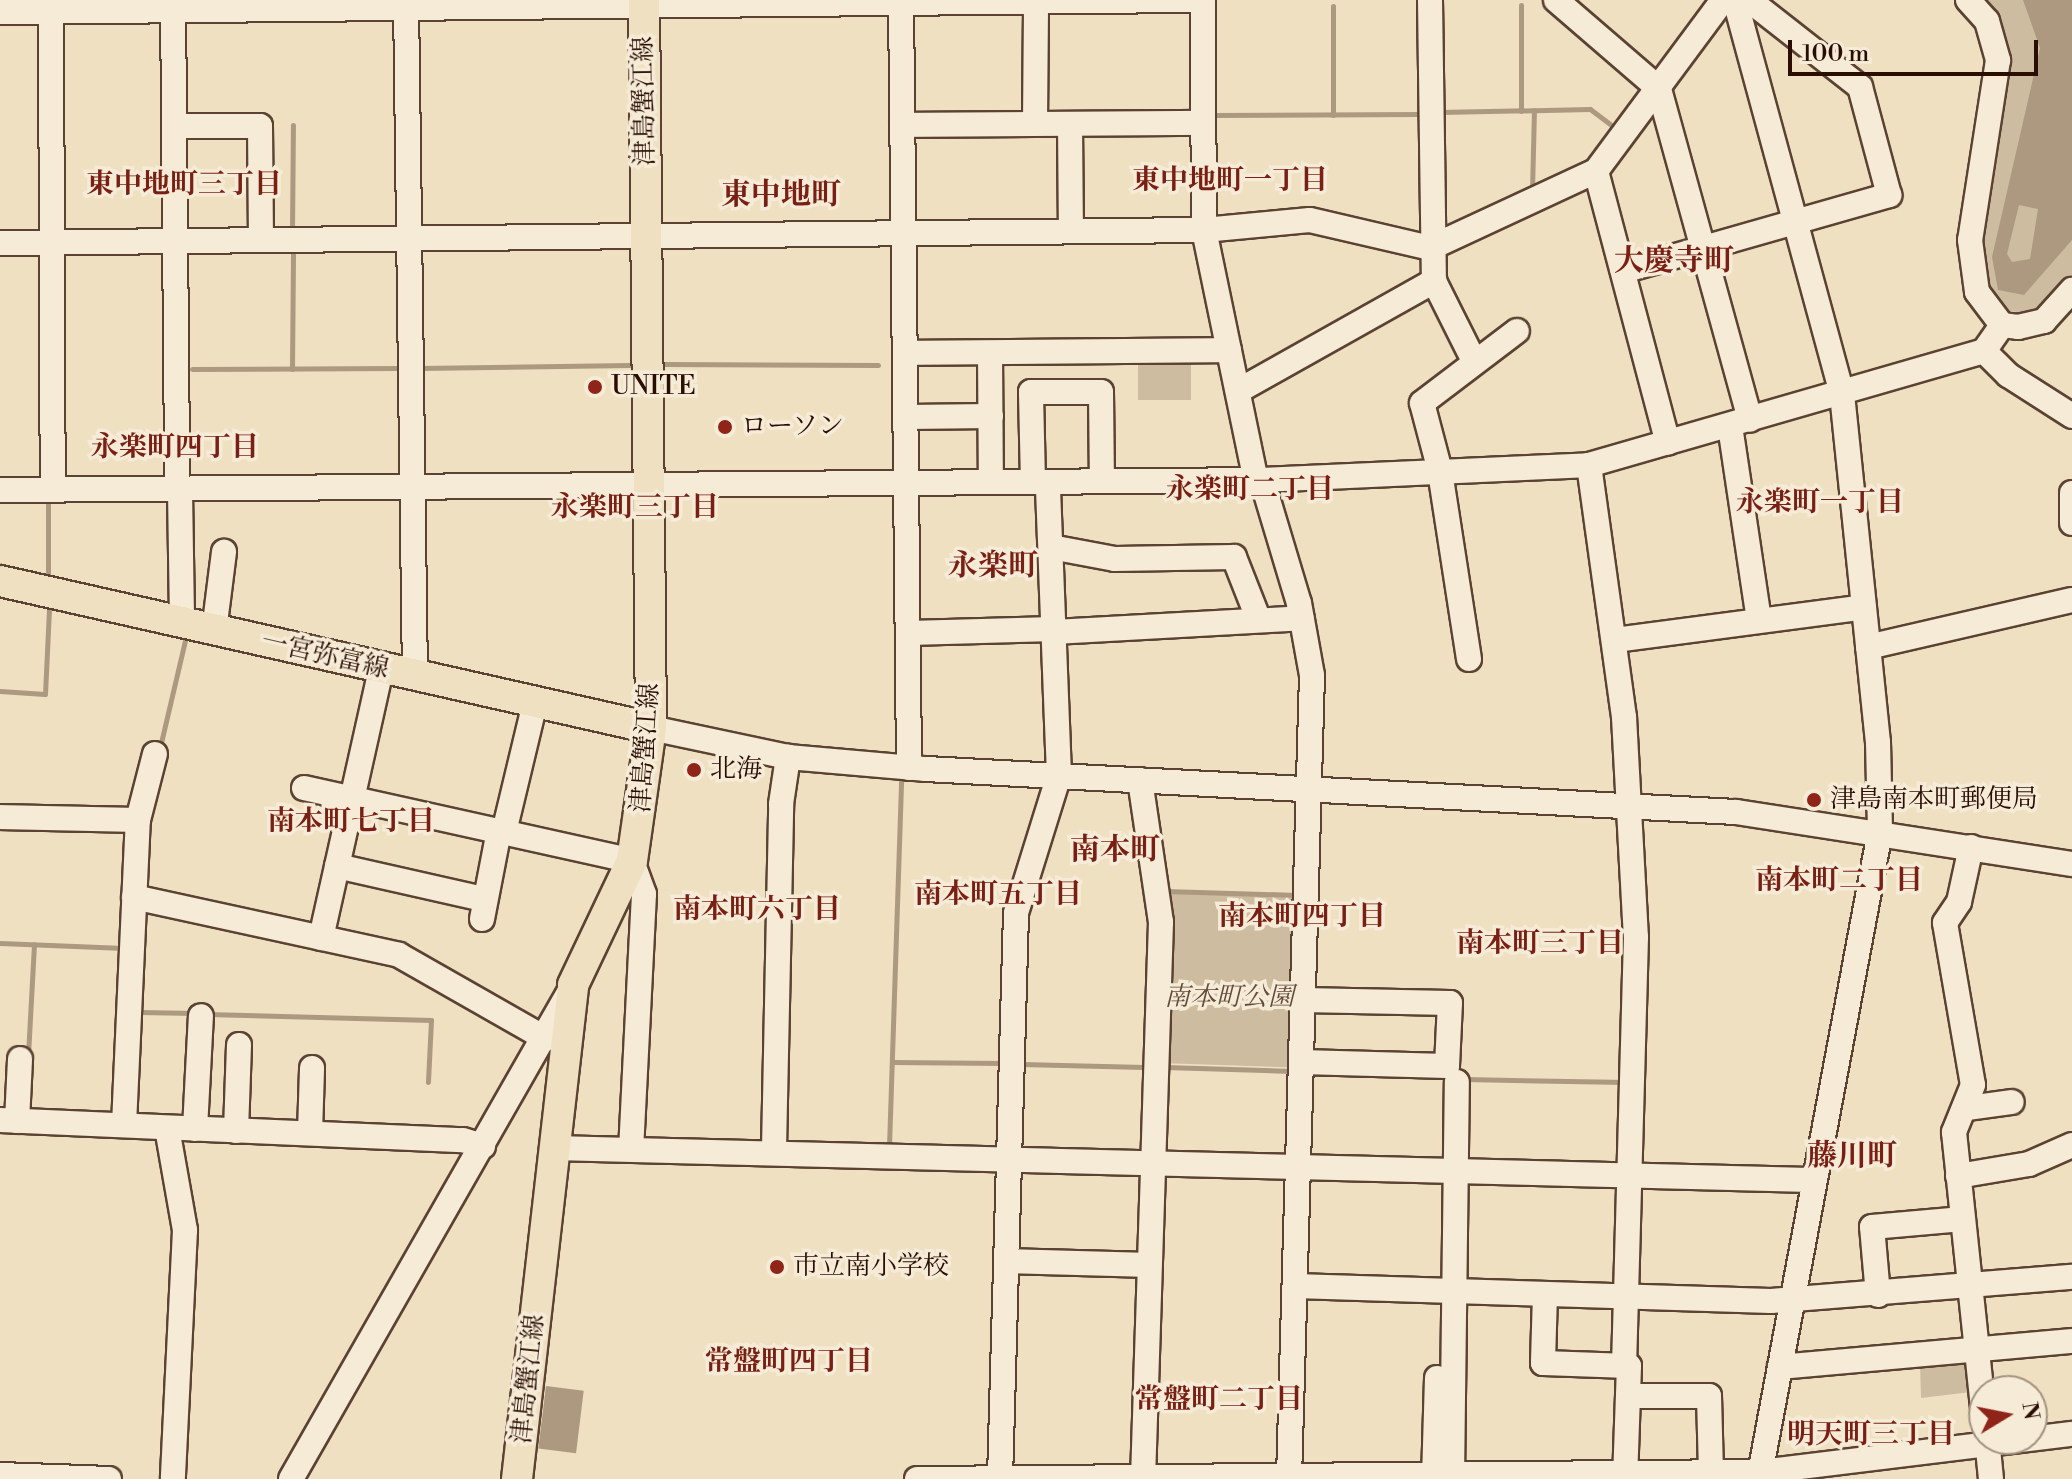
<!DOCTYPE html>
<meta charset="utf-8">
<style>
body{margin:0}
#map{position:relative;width:2072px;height:1479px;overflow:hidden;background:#efe0c1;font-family:"Libre Bodoni","Noto Serif JP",serif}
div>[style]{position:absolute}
.green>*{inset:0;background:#cebca1;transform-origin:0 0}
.water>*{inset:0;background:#ac9980;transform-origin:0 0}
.stream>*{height:5px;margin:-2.5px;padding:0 2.5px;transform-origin:2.5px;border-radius:2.5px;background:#ac9980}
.roads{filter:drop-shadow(2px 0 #5b4232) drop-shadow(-2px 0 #5b4232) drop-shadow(0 2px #5b4232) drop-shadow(0 -2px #5b4232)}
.minor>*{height:24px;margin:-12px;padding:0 12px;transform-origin:12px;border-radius:12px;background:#f5ebd7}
.major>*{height:30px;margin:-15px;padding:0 15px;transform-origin:15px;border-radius:15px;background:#efe0c1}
.dots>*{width:22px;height:22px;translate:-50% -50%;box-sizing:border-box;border:4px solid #f5ebd7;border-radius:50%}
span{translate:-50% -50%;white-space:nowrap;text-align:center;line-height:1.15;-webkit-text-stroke:7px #f5ebd7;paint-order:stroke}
.street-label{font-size:26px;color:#2a0e02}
.poi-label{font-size:26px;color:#2a0e02}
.left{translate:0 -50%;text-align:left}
.park-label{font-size:26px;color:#634b3a;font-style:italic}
.neighbourhood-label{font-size:28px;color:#7a1f14;font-weight:700}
.quarter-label{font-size:30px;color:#7a1f14;font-weight:700}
.north{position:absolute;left:1968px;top:1375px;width:80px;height:80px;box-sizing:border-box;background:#f5ebd7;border:2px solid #a49382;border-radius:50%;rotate:80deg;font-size:22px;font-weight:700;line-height:32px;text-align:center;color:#2a0e02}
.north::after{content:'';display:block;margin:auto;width:28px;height:36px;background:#8f2418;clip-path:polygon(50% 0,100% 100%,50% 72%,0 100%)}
.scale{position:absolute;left:1788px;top:40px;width:250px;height:36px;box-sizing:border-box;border:4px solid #2a0e02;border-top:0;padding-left:10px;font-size:24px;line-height:28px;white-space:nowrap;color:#2a0e02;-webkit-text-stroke:6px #f5ebd7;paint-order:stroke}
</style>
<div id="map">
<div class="green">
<div style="clip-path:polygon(1978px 0,2072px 0,2072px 275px,2035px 315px,2010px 311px,1987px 294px,1977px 262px,2006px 63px)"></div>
<div style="left:1138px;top:359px;width:53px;height:41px"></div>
<div style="left:1165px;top:892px;width:132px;height:171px;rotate:2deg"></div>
<div style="clip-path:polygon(1968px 1361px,1971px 1392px,1921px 1398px,1920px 1362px)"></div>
</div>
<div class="water">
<div style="clip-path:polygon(evenodd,2023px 0,2072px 0,2072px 240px,2024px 295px,1998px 290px,1992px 257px,2040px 48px,2023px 0,2019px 205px,2038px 209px,2030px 259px,2012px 262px,2007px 254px,2019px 205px)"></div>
<div style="left:546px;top:1386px;width:38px;height:63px;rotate:7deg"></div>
</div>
<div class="stream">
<div style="left:1521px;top:5px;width:106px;rotate:90deg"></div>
<div style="left:1333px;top:6px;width:109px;rotate:90deg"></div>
<div style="left:1439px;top:112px;width:151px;rotate:-1.1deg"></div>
<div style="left:1590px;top:109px;width:35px;rotate:37deg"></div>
<div style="left:1212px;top:115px;width:208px;rotate:-0.3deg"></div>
<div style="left:1532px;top:191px;width:81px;rotate:-88.6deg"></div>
<div style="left:292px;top:232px;width:107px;rotate:-89.5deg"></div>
<div style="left:664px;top:364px;width:214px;rotate:0.3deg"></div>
<div style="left:420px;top:368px;width:210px;rotate:-0.8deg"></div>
<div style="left:192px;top:369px;width:206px;rotate:-0.3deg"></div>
<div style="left:292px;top:369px;width:121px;rotate:-89.5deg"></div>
<div style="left:48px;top:501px;width:79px;rotate:90deg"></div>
<div style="left:0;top:691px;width:45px;rotate:3.8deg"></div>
<div style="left:45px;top:694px;width:85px;rotate:-87.3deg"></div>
<div style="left:160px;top:747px;width:114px;rotate:-76.8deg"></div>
<div style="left:1165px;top:891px;width:131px;rotate:1.7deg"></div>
<div style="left:0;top:943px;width:124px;rotate:2.3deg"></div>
<div style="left:138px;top:1012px;width:58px;rotate:1deg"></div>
<div style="left:206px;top:1014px;width:225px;rotate:1.5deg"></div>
<div style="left:431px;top:1020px;width:62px;rotate:92.8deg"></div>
<div style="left:28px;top:1055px;width:111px;rotate:-86.9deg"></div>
<div style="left:892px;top:1062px;width:112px;rotate:0.5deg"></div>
<div style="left:1021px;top:1064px;width:123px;rotate:1.4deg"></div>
<div style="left:1165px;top:1067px;width:127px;rotate:1.8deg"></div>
<div style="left:1464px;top:1079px;width:162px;rotate:1.1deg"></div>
<div style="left:889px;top:1146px;width:367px;rotate:-88.1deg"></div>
</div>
<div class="roads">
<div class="minor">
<div style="left:51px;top:0;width:490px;rotate:89.8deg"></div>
<div style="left:173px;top:0;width:491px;rotate:89.5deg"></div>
<div style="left:406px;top:0;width:675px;rotate:89.24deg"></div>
<div style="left:901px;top:0;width:768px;rotate:89.4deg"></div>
<div style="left:1203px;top:0;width:230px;rotate:89.8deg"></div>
<div style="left:1204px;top:230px;width:255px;rotate:78.3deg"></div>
<div style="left:1430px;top:0;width:281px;rotate:89.2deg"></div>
<div style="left:1434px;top:281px;width:89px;rotate:63.4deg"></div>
<div style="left:1556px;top:0;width:136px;rotate:40.8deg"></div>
<div style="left:1659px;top:89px;width:343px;rotate:74.6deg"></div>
<div style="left:1735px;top:0;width:408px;rotate:74.8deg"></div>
<div style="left:1842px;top:394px;width:350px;rotate:84.1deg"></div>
<div style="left:1878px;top:742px;width:90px;rotate:88.7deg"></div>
<div style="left:1880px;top:832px;width:658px;rotate:100.59deg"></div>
<div style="left:1968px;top:0;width:28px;rotate:48deg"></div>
<div style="left:1987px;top:21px;width:41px;rotate:74.2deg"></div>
<div style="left:1998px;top:60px;width:182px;rotate:98.8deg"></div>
<div style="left:1970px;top:240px;width:52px;rotate:82.3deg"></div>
<div style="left:1977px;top:292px;width:41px;rotate:52.9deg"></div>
<div style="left:2002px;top:325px;width:16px;rotate:7deg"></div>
<div style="left:2018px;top:327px;width:27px;rotate:-13deg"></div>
<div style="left:2044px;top:321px;width:42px;rotate:-47.9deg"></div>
<div style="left:0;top:12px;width:1193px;rotate:-0.58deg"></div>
<div style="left:1035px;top:123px;width:121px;rotate:-89.5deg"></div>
<div style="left:1070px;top:124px;width:106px;rotate:89.5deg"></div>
<div style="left:902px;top:125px;width:301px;rotate:-0.4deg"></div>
<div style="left:174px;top:126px;width:86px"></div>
<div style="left:260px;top:126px;width:114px;rotate:89.5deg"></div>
<div style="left:1596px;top:171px;width:281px;rotate:75.2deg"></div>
<div style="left:0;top:243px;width:1204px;rotate:-0.62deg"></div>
<div style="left:1204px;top:230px;width:106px;rotate:-5.4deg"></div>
<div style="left:1310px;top:220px;width:123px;rotate:13.1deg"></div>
<div style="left:1430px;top:248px;width:183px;rotate:-24.9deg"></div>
<div style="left:1596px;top:171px;width:213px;rotate:-53.4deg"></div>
<div style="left:1623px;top:271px;width:277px;rotate:-15.9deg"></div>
<div style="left:1889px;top:195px;width:112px;rotate:-105deg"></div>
<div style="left:1860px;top:87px;width:141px;rotate:-141.9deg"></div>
<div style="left:1984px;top:351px;width:34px;rotate:45deg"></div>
<div style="left:2008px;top:375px;width:76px;rotate:32.6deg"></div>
<div style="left:906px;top:353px;width:323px;rotate:-0.5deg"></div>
<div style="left:990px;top:353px;width:129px;rotate:89.6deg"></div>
<div style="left:1238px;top:391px;width:225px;rotate:-29.3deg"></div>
<div style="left:907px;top:417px;width:84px;rotate:-0.7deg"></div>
<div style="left:1730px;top:426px;width:195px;rotate:81.5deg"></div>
<div style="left:1589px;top:465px;width:254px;rotate:82.1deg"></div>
<div style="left:1624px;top:717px;width:220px;rotate:86.9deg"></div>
<div style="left:1636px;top:937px;width:429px;rotate:91.6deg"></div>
<div style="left:1262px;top:480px;width:128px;rotate:73.3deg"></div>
<div style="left:1299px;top:603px;width:73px;rotate:79.8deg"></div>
<div style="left:1312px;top:675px;width:804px;rotate:91.64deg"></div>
<div style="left:1033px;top:482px;width:90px;rotate:-91.3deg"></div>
<div style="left:1031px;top:392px;width:70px"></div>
<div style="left:1101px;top:392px;width:89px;rotate:89.4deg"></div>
<div style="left:0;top:490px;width:1262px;rotate:-0.45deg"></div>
<div style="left:1262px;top:480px;width:327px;rotate:-2.6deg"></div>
<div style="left:1589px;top:465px;width:411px;rotate:-16.1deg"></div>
<div style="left:1984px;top:351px;width:32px;rotate:-55deg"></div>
<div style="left:180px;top:491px;width:132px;rotate:89.1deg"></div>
<div style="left:2072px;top:493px;width:30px;rotate:90deg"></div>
<div style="left:1051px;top:547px;width:65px;rotate:10.6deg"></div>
<div style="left:1115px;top:559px;width:119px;rotate:-1deg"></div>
<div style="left:1234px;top:557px;width:66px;rotate:68.5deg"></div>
<div style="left:214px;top:631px;width:80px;rotate:-82.8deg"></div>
<div style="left:1054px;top:632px;width:248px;rotate:-3.2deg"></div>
<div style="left:909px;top:633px;width:145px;rotate:-1.6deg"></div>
<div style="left:1615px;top:640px;width:251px;rotate:-7.5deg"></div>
<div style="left:1868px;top:647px;width:209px;rotate:-13deg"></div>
<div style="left:1469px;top:659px;width:190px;rotate:-98.8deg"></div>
<div style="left:1440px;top:471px;width:70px;rotate:-104.8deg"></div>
<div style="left:1422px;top:403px;width:119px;rotate:-37.2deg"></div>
<div style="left:651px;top:728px;width:140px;rotate:12deg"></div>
<div style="left:788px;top:757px;width:139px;rotate:5deg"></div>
<div style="left:926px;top:769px;width:811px;rotate:3.04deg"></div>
<div style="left:1736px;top:812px;width:340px;rotate:8.8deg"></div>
<div style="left:1140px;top:780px;width:144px;rotate:81.6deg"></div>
<div style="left:1161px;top:922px;width:557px;rotate:91.85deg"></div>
<div style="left:304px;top:788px;width:336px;rotate:12.5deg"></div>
<div style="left:632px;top:861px;width:35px;rotate:70deg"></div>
<div style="left:644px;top:894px;width:253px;rotate:92.9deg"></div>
<div style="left:0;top:817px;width:138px;rotate:1.2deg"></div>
<div style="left:504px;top:832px;width:133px;rotate:-76.5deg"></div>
<div style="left:1971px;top:847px;width:56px;rotate:102.3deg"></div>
<div style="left:1959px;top:902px;width:25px;rotate:124deg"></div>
<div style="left:1945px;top:923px;width:164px;rotate:80.2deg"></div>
<div style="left:1973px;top:1085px;width:51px;rotate:112deg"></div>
<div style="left:1954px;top:1132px;width:286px;rotate:84deg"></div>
<div style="left:337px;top:866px;width:151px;rotate:12.7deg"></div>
<div style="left:134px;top:897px;width:271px;rotate:12.3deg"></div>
<div style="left:399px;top:955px;width:169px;rotate:29.7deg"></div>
<div style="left:482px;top:919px;width:90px;rotate:-79.1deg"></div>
<div style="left:321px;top:938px;width:276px;rotate:-77.4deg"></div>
<div style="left:1301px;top:1062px;width:146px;rotate:1.6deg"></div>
<div style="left:1447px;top:1066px;width:63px;rotate:-87.3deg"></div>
<div style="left:1450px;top:1003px;width:147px;rotate:-178.8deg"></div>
<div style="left:1968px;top:1108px;width:44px;rotate:-7.8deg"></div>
<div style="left:0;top:1120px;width:463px;rotate:2.5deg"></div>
<div style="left:463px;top:1140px;width:21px;rotate:17deg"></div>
<div style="left:17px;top:1121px;width:62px;rotate:-87.2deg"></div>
<div style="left:124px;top:1125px;width:305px;rotate:-87.4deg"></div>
<div style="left:138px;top:820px;width:68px;rotate:-75.6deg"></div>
<div style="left:167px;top:1128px;width:104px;rotate:80deg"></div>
<div style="left:185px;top:1230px;width:249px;rotate:92.8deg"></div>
<div style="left:195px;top:1129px;width:113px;rotate:-87deg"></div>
<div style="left:236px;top:1131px;width:86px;rotate:-88deg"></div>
<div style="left:310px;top:1133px;width:65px;rotate:-88.2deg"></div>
<div style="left:554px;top:1148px;width:1257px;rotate:1.46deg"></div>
<div style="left:774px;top:1149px;width:345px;rotate:-88.8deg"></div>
<div style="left:781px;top:804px;width:48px;rotate:-81.5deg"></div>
<div style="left:1958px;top:1176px;width:72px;rotate:-9.6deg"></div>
<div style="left:2029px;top:1164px;width:47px;rotate:-23.8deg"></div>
<div style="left:1007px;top:1261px;width:141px;rotate:1.6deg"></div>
<div style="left:1295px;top:1286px;width:476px;rotate:1.8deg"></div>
<div style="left:1771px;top:1301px;width:302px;rotate:-4.6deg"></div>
<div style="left:1545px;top:1294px;width:69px;rotate:91.7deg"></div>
<div style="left:1543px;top:1363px;width:86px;rotate:2deg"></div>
<div style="left:1629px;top:1366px;width:113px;rotate:92deg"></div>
<div style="left:1878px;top:1295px;width:68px;rotate:-95deg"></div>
<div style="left:1872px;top:1227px;width:91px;rotate:-5deg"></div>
<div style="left:1780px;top:1367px;width:293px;rotate:-5.1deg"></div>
<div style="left:1628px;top:1396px;width:81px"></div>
<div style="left:1709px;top:1396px;width:76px;rotate:88.5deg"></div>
<div style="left:1987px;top:1439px;width:40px;rotate:84.3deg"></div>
<div style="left:0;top:1475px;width:109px;rotate:2.1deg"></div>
<div style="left:291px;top:1479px;width:559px;rotate:-60.27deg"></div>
<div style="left:917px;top:1479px;width:844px;rotate:-0.48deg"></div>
<div style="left:1761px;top:1472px;width:313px;rotate:-7deg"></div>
<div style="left:1000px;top:1479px;width:566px;rotate:-88.38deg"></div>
<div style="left:1016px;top:913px;width:145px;rotate:-72.7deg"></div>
<div style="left:1059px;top:775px;width:293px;rotate:-92.2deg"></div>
<div style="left:1434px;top:1479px;width:101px;rotate:-88.3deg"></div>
<div style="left:1452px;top:1479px;width:397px;rotate:-89.3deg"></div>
</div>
<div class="major">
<div style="left:0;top:581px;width:667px;rotate:12.72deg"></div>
<div style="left:517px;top:1479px;width:497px;rotate:-83.5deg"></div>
<div style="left:573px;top:985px;width:137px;rotate:-64.6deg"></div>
<div style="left:632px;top:861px;width:134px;rotate:-81.9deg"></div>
<div style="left:651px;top:728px;width:728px;rotate:-90.55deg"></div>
</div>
</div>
<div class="dots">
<div style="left:595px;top:387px;background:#8f2418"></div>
<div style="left:725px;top:427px;background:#8f2418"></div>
<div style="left:694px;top:770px;background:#8f2418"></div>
<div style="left:1814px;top:800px;background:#8f2418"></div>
<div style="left:777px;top:1267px;background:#8f2418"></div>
</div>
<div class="street-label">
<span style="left:645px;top:101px;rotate:-91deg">津島蟹江線</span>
<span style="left:325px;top:656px;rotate:13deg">一宮弥富線</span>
<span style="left:646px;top:748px;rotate:-86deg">津島蟹江線</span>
<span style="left:529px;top:1379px;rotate:-84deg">津島蟹江線</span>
</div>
<div class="poi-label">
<span class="left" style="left:611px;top:387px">UNITE</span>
<span class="left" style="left:741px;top:427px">ローソン</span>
<span class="left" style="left:710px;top:770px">北海</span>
<span class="left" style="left:1830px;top:800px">津島南本町郵便局</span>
<span class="left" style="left:793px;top:1267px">市立南小学校</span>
</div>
<div class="park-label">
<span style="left:1229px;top:998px">南本町公園</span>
</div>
<div class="neighbourhood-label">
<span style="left:1230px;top:181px">東中地町一丁目</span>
<span style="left:184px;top:185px">東中地町三丁目</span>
<span style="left:175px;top:448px">永楽町四丁目</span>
<span style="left:1250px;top:490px">永楽町二丁目</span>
<span style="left:1820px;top:503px">永楽町一丁目</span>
<span style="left:635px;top:508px">永楽町三丁目</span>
<span style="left:351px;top:822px">南本町七丁目</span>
<span style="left:1839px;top:881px">南本町二丁目</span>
<span style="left:998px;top:895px">南本町五丁目</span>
<span style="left:757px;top:910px">南本町六丁目</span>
<span style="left:1302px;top:917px">南本町四丁目</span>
<span style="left:1540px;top:944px">南本町三丁目</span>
<span style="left:789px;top:1362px">常盤町四丁目</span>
<span style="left:1219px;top:1400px">常盤町二丁目</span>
<span style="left:1871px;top:1435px">明天町三丁目</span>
</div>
<div class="quarter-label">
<span style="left:781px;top:195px">東中地町</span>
<span style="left:1674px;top:261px">大慶寺町</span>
<span style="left:993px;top:566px">永楽町</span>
<span style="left:1115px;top:850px">南本町</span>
<span style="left:1852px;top:1156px">藤川町</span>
</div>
<div class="north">N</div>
<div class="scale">100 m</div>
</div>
